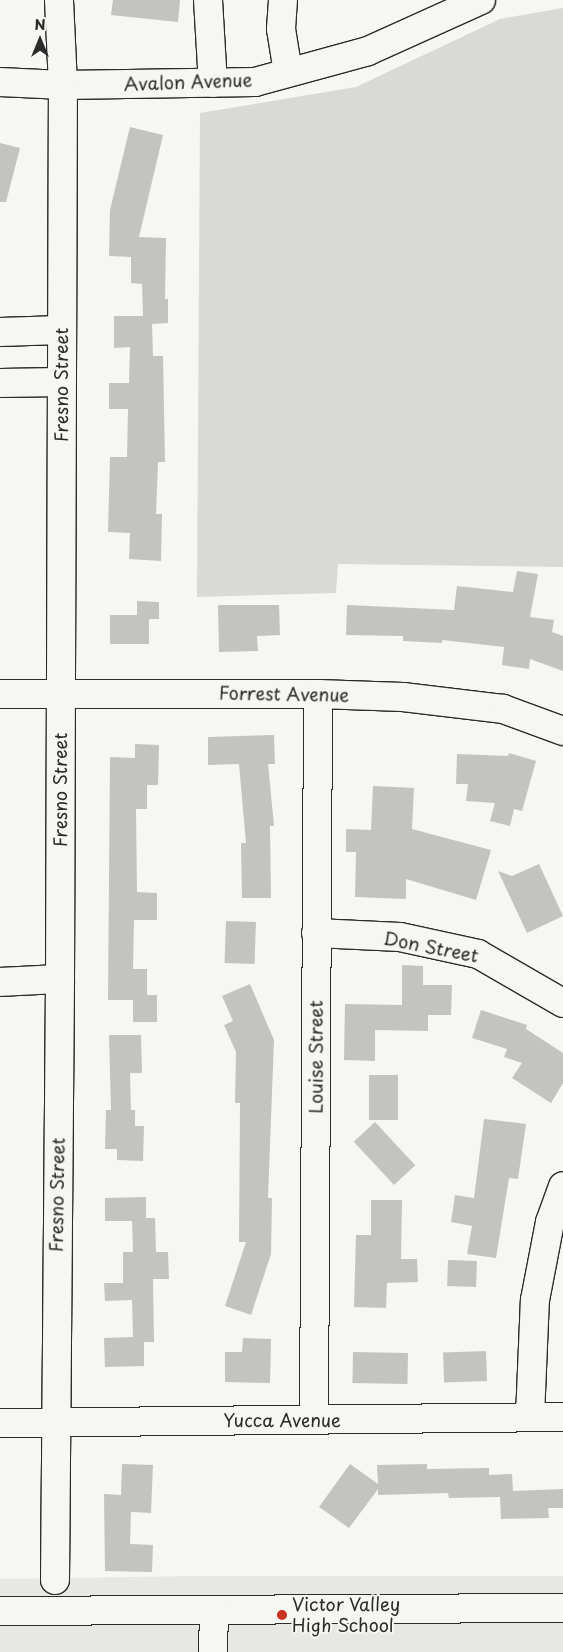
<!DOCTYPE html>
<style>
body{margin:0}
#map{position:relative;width:563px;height:1652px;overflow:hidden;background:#f6f6f2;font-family:"Playpen Sans",sans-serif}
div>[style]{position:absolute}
.built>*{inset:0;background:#e7e7e3}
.green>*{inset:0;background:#d9d9d5}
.building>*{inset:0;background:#c3c3c0;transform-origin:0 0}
.roads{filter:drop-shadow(1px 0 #2b2b2b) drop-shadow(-1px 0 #2b2b2b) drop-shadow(0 1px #2b2b2b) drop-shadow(0 -1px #2b2b2b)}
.minor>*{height:28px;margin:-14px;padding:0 14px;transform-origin:14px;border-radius:14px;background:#f6f6f2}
.dots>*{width:14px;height:14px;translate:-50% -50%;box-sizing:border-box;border:2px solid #f6f6f2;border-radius:50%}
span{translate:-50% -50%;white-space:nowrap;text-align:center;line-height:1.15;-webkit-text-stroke:4px #f6f6f2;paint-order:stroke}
.street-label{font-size:18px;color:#2b2b2b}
.poi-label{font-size:18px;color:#2b2b2b}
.left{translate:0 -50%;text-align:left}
.north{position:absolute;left:15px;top:15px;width:50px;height:50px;-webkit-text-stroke:4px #f6f6f2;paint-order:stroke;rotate:0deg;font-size:14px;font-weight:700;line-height:20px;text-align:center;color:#2b2b2b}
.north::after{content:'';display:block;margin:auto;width:18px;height:22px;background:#2b2b2b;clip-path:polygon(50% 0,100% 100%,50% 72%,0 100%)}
</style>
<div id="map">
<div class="built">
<div style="clip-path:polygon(198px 1576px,563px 1576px,563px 1652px,0 1652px,0 1579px)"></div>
</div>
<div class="green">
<div style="clip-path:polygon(563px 8px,563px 567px,338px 564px,336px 593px,197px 597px,200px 113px,356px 87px,500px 19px)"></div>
</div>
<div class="building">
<div style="clip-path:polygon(113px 0,180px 0,178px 22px,111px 15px)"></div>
<div style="clip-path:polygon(130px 127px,163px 135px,139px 237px,166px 238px,165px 299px,168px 299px,168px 323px,152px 324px,153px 356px,163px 356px,165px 462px,158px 462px,156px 514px,162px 514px,161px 561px,129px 559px,130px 533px,108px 532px,110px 457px,127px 457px,128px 409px,109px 409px,109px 383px,129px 383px,130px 347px,114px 348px,114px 316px,143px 316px,142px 284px,131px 283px,131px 257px,109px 256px,110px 210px)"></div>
<div style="clip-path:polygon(0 143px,20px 148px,6px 202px,0 202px)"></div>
<div style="clip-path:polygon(517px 571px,538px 574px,530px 617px,554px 620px,552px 632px,563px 636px,563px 671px,530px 659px,529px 669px,502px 665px,504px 647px,442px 640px,442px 643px,403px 641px,403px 636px,346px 635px,347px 605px,454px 610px,457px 586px,513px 592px)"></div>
<div style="clip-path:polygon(137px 601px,159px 602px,159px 619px,149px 619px,149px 644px,110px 644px,110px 615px,137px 615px)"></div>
<div style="clip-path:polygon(218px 605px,279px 605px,280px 635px,257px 636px,258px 651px,219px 652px)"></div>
<div style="clip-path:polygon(274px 735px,275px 764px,268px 764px,274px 826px,270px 826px,271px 898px,242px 898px,241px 843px,246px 843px,239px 764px,208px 765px,208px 737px)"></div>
<div style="clip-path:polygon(135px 744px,159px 745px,158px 785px,147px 785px,147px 809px,136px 809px,137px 892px,157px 893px,157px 920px,134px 920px,133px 969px,147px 969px,147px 995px,157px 995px,157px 1022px,133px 1022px,133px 1000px,108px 1000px,110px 757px,135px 758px)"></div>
<div style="clip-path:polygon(509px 753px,536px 761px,522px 811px,514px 809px,510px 826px,490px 821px,495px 803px,466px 801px,468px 784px,456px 784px,457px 754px,508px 756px)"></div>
<div style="clip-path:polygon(373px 786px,414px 788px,412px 829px,491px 850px,476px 900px,406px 879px,406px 899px,355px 897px,356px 852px,346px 852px,346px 829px,371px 830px)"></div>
<div style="clip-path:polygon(539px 864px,563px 916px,527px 933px,498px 871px,512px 876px)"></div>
<div style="left:226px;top:921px;width:30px;height:42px;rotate:2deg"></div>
<div style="clip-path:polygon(402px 965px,423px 966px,423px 985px,452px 985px,451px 1015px,428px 1015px,428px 1031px,375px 1030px,375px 1061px,344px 1060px,345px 1004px,402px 1005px)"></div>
<div style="clip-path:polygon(250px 984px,274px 1040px,268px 1198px,272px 1198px,271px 1254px,251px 1315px,225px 1306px,246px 1242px,239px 1242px,240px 1103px,235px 1103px,236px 1052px,224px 1025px,233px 1021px,222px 996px)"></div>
<div style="clip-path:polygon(481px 1010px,527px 1025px,526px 1029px,563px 1053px,563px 1083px,551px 1103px,512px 1078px,522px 1063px,504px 1057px,507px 1049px,472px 1038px)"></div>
<div style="clip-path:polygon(109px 1035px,141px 1035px,142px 1073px,130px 1073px,131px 1110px,135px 1110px,135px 1126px,144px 1126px,143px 1161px,117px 1160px,117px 1149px,105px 1149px,106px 1110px,111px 1110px)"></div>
<div style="left:369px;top:1075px;width:29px;height:45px"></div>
<div style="clip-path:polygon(484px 1119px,526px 1124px,518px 1179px,509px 1178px,496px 1258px,467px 1254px,472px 1226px,451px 1222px,455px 1195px,474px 1198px)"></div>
<div style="left:375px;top:1122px;width:59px;height:29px;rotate:47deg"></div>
<div style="clip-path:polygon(146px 1197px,146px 1218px,155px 1218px,156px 1252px,168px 1252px,169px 1279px,153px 1279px,154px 1342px,144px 1342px,144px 1366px,105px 1367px,104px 1338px,133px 1337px,132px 1300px,105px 1301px,104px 1283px,123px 1283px,123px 1252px,133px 1252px,132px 1221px,105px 1221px,105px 1198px)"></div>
<div style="clip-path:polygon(371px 1200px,402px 1200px,401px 1259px,417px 1259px,418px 1282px,387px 1283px,386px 1308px,354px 1307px,356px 1235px,371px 1235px)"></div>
<div style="left:448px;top:1260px;width:29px;height:26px;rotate:2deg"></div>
<div style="clip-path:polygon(243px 1338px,271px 1339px,270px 1383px,225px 1382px,225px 1352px,242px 1352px)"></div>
<div style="left:486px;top:1351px;width:30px;height:43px;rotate:88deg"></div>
<div style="left:353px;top:1352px;width:55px;height:31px;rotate:1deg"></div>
<div style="clip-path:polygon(122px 1464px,153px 1465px,151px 1513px,131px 1512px,130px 1544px,153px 1545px,152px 1572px,105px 1571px,104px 1494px,121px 1495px)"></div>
<div style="clip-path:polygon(350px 1464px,378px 1484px,377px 1465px,427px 1464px,427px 1469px,489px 1468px,489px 1475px,512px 1474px,513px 1491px,563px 1489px,563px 1508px,548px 1508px,549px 1518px,501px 1519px,500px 1497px,449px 1498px,448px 1493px,378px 1495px,378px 1489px,349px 1528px,319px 1507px)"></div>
</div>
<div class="roads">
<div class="minor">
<div style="left:208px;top:0;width:83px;rotate:86.6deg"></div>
<div style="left:283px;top:0;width:29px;rotate:94deg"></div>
<div style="left:281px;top:29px;width:44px;rotate:80.8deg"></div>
<div style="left:0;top:82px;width:63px;rotate:2.7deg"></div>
<div style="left:63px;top:85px;width:192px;rotate:-0.9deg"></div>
<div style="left:255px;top:82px;width:117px;rotate:-15.3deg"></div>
<div style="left:368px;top:51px;width:124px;rotate:-24.3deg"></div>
<div style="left:0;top:332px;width:61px;rotate:-1.9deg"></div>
<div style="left:0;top:383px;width:61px;rotate:-0.9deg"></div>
<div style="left:0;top:694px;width:318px"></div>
<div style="left:318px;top:694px;width:85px;rotate:2deg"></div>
<div style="left:403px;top:697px;width:101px;rotate:6.8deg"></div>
<div style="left:503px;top:709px;width:64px;rotate:20.1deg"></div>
<div style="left:316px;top:933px;width:84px;rotate:2.7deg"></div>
<div style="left:400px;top:937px;width:80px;rotate:12.3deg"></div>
<div style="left:478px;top:954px;width:98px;rotate:30deg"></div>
<div style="left:0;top:982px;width:60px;rotate:-2.9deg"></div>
<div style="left:530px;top:1417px;width:117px;rotate:-87.6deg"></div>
<div style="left:535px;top:1300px;width:79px;rotate:-79.1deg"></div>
<div style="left:550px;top:1222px;width:38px;rotate:-70deg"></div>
<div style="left:314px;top:1419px;width:725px;rotate:-89.68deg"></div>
<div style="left:0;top:1423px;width:563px;rotate:-0.61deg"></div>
<div style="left:55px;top:1580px;width:601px;rotate:-89.52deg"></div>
<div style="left:60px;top:979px;width:894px;rotate:-89.81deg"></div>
<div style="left:63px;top:85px;width:85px;rotate:-92.7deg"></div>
<div style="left:0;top:1611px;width:563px;rotate:-0.31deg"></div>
<div style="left:213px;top:1652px;width:42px;rotate:-88.6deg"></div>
</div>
</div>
<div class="dots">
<div style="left:282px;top:1615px;background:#c8321e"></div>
</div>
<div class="street-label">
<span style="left:188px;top:82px;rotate:-2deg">Avalon Avenue</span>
<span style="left:61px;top:385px;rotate:-90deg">Fresno Street</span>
<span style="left:284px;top:694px;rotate:1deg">Forrest Avenue</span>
<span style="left:60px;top:790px;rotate:-90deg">Fresno Street</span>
<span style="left:431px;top:947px;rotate:11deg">Don Street</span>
<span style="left:316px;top:1057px;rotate:-90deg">Louise Street</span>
<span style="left:57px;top:1195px;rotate:-89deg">Fresno Street</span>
<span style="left:282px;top:1420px">Yucca Avenue</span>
</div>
<div class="poi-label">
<span class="left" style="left:292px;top:1615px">Victor Valley<br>High School</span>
</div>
<div class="north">N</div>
</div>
